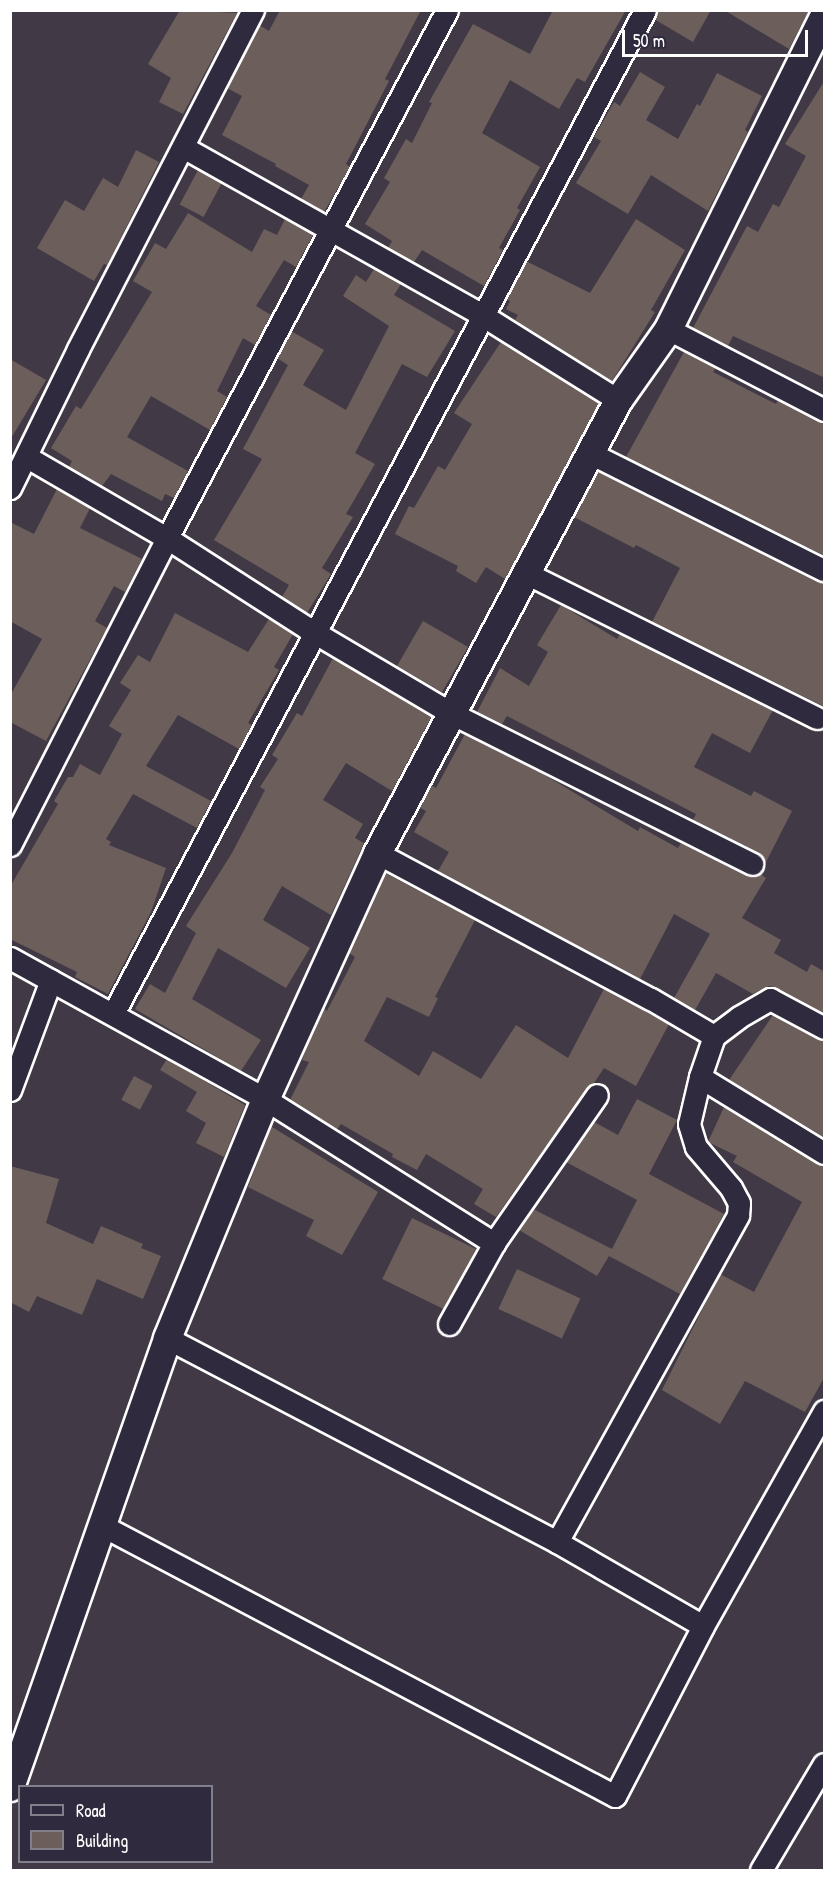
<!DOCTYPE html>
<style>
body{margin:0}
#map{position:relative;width:835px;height:1881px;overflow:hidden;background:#413a46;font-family:"Patrick Hand",sans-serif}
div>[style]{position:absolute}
.building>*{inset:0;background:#6c5e5a;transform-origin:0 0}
.roads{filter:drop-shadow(2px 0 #fff) drop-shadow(-2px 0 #fff) drop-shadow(0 2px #fff) drop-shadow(0 -2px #fff)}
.minor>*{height:21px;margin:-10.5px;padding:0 10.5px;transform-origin:10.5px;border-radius:10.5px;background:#2f2a3d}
.tertiary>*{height:27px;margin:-13.5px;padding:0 13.5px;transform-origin:13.5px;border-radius:13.5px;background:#2f2a3d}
span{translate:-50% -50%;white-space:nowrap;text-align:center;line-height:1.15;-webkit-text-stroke:6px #2f2a3d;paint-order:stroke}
.frame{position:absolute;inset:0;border:12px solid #fff;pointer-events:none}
.legend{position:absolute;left:18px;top:1785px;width:195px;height:78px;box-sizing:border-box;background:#2f2a3d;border:2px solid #827f8b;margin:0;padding:8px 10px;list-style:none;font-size:18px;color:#fff}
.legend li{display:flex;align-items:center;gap:12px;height:30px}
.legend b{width:30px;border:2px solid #827f8b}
.scale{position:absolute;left:622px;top:30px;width:186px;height:27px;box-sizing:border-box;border:3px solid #fff;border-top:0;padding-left:8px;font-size:18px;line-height:21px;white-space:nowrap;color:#fff;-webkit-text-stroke:4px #2f2a3d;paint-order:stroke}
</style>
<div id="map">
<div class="building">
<div style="clip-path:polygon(180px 10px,237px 13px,183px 114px,159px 102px,171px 78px,148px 64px)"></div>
<div style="clip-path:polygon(280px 10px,421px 10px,385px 79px,389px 81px,346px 164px,350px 167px,324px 212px,301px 199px,309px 185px,275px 166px,276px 164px,222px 135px,242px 96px,227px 88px,259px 25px,269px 31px)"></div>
<div style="clip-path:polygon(553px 10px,626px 10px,585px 82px,577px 78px,559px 109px,510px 80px,482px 133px,540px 167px,517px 208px,520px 210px,499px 248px,503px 250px,484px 286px,422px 250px,414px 262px,388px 248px,392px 241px,365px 224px,390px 182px,384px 178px,406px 139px,412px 143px,432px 103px,429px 102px,473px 24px,530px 54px)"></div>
<div style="clip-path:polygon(658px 10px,711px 10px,693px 42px,654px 19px)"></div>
<div style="clip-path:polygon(724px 10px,809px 10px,789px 49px)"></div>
<div style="clip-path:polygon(640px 72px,665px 87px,646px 120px,678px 139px,697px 104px,700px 106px,717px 73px,762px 96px,745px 130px,748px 132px,708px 211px,651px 175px,628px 214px,576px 183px,601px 141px,594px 137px,614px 102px,620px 106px)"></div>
<div style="clip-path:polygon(825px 80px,825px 378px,733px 336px,728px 346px,693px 328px,747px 226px,758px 232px,773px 204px,779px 207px,806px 156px,785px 144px)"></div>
<div style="clip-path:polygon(136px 150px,159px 162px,107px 265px,104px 264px,94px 281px,37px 248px,65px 200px,84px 211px,103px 178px,118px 187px)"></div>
<div style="left:198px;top:170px;width:27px;height:39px;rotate:28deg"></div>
<div style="clip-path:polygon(188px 213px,252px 252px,264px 229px,277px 235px,285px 219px,313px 235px,296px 267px,284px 260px,256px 306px,271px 315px,255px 345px,243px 338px,217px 391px,227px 397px,210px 430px,151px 396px,127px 437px,188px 471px,174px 498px,165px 494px,162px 501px,111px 474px,102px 486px,69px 467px,72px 461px,51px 448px,76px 406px,81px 409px,152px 292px,133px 281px,155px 243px,166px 249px)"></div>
<div style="clip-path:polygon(636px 219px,685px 250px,651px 310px,655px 312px,612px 381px,515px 320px,518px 315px,506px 309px,510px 301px,506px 299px,526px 261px,590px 293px)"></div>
<div style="clip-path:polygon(374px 269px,401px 284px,394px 295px,455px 331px,427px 377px,402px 364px,355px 453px,375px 464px,346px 514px,353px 517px,322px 568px,331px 574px,307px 613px,282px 597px,289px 585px,214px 540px,262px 459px,243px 449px,288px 365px,277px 358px,291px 331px,324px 350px,303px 385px,346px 410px,389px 326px,343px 296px,356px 275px,366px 282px)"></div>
<div style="clip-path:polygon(501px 342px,599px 403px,505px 579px,486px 567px,476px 583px,456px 571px,458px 566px,395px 534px,409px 506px,414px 508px,438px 466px,445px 470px,472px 424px,454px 413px)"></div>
<div style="clip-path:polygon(684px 352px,716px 368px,713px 372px,776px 404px,778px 400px,825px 423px,825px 556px,626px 457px)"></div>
<div style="clip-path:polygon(10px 359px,46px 380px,10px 440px)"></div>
<div style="clip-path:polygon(598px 471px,825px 583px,825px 707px,652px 622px,680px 568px,636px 545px,634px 548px,574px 517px)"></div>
<div style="clip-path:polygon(57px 489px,90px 508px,80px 528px,142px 559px,125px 592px,114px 586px,95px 621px,107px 628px,46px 741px,10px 722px,10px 696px,42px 639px,10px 621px,10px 522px,34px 534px)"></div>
<div style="clip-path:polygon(561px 605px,617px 639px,620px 634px,773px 710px,750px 753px,712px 733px,694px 767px,751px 796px,754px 791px,792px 811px,765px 864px,758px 853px,693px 820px,696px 814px,644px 787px,507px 716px,502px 724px,477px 712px,500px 668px,529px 686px,548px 652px,537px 645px)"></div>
<div style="clip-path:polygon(175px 613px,248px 652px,269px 619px,293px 634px,274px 667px,279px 670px,248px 723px,252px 725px,239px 749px,178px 715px,146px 766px,211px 801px,197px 828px,133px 794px,106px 839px,111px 842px,109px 845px,166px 868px,151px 912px,108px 994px,75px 977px,77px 972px,10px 939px,10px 887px,58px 804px,54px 801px,68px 777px,73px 777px,80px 764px,100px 775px,122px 734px,109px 726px,131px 690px,120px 683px,138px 655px,150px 662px)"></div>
<div style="left:423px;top:621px;width:52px;height:52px;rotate:30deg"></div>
<div style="clip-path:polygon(333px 658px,432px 716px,392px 791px,346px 763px,323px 800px,363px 824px,355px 838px,364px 843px,331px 915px,282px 886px,263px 920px,310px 948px,286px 988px,218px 948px,192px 999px,261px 1040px,241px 1071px,135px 1009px,150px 984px,165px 993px,196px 933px,186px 926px,232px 853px,265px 790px,260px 787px,278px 759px,272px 755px,297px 713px,302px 716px)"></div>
<div style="clip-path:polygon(465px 734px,538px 771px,638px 831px,640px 827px,678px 848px,681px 843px,746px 875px,760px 874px,766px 878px,742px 918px,781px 940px,774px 953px,807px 972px,811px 964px,825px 972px,825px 1014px,776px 988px,769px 986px,753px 994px,716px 973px,695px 1010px,674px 998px,710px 934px,674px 914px,640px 979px,438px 871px,449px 852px,414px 832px,426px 811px,419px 807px,431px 785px,436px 788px)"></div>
<div style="clip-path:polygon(385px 873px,475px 920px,435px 997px,438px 998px,429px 1017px,387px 997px,364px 1041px,419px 1076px,433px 1051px,481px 1079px,516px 1025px,568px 1058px,604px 989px,669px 1024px,636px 1086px,604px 1068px,594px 1083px,587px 1088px,496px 1217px,474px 1204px,483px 1189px,426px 1154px,417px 1170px,392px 1157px,393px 1154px,341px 1124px,337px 1129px,290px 1100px,309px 1062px,302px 1060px,309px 1040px,324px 1008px,327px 1011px,355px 957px,349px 953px)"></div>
<div style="clip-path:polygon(773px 1015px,825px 1041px,825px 1138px,729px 1080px)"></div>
<div style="clip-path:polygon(167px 1059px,245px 1105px,224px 1157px,196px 1143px,206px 1123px,186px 1111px,197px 1092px,160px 1070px)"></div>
<div style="left:134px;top:1076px;width:21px;height:27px;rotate:28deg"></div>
<div style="clip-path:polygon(637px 1099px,677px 1120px,649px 1174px,724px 1214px,680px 1294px,609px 1256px,597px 1276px,519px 1230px,533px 1209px,612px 1249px,637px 1200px,566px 1162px,594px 1122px,618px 1135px)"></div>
<div style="clip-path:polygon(724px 1107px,817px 1164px,825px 1166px,825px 1376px,805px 1412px,745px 1381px,720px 1424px,662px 1390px,720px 1274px,754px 1292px,802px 1202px,733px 1162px,737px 1156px,708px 1142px)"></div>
<div style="clip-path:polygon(274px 1119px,272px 1127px,378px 1192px,342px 1255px,306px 1236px,314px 1220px,248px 1187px)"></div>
<div style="clip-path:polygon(10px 1166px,59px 1179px,46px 1223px,93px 1244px,101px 1226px,143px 1244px,141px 1248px,161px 1256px,143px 1299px,97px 1279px,82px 1315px,37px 1296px,29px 1312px,10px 1302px)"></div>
<div style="left:412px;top:1218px;width:71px;height:68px;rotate:26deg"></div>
<div style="left:517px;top:1269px;width:70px;height:44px;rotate:25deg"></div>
</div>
<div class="roads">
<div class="minor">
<div style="left:183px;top:147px;width:343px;rotate:29.3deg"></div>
<div style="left:482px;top:315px;width:160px;rotate:32deg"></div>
<div style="left:668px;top:329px;width:176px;rotate:27.4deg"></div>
<div style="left:590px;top:453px;width:262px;rotate:26.6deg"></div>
<div style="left:27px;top:457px;width:162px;rotate:30.1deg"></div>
<div style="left:167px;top:538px;width:166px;rotate:32.7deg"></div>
<div style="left:307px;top:628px;width:167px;rotate:30.6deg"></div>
<div style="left:451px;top:713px;width:337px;rotate:26.6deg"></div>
<div style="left:10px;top:488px;width:155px;rotate:-63.9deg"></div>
<div style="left:78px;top:349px;width:382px;rotate:-62.7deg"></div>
<div style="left:526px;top:573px;width:325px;rotate:26.5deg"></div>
<div style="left:10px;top:845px;width:345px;rotate:-62.9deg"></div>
<div style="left:167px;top:538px;width:598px;rotate:-62.06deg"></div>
<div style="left:377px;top:853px;width:310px;rotate:28.1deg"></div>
<div style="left:651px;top:999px;width:73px;rotate:30.4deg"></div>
<div style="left:714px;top:1036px;width:31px;rotate:-37deg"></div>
<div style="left:739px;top:1017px;width:36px;rotate:-30deg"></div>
<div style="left:770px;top:999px;width:61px;rotate:28.2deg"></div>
<div style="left:10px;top:958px;width:291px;rotate:28.9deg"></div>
<div style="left:265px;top:1099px;width:271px;rotate:32.2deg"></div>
<div style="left:494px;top:1243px;width:180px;rotate:-55.2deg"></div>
<div style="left:113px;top:1014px;width:1136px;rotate:-62.08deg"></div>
<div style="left:714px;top:1036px;width:43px;rotate:108.9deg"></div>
<div style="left:700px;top:1077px;width:145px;rotate:31.5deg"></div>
<div style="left:10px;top:1090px;width:117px;rotate:-69.6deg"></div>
<div style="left:449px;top:1324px;width:93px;rotate:-60.9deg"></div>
<div style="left:167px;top:1338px;width:440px;rotate:27.6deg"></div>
<div style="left:557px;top:1542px;width:168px;rotate:29.9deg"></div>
<div style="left:101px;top:1525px;width:581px;rotate:27.8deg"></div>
<div style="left:615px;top:1796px;width:191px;rotate:-62.6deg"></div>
<div style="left:703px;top:1626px;width:247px;rotate:-60.6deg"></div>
<div style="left:557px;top:1542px;width:374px;rotate:-61deg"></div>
<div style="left:738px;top:1215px;width:12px;rotate:-85deg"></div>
<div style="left:739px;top:1203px;width:17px;rotate:-118deg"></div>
<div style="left:731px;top:1188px;width:54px;rotate:-130.5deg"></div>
<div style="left:696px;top:1147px;width:24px;rotate:-107deg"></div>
<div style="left:689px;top:1124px;width:48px;rotate:-76.8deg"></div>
<div style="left:761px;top:1870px;width:123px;rotate:-59.3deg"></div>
</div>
<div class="tertiary">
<div style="left:10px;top:1787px;width:476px;rotate:-70.7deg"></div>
<div style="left:167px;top:1338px;width:258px;rotate:-67.7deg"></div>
<div style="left:265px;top:1099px;width:270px;rotate:-65.5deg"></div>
<div style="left:377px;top:853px;width:513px;rotate:-61.99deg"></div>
<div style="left:618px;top:400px;width:87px;rotate:-54.8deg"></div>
<div style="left:668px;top:329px;width:351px;rotate:-63.6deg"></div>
</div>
</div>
<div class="frame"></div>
<ul class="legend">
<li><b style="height:8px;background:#2f2a3d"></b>Road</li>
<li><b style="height:16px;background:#6c5e5a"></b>Building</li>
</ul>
<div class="scale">50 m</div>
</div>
